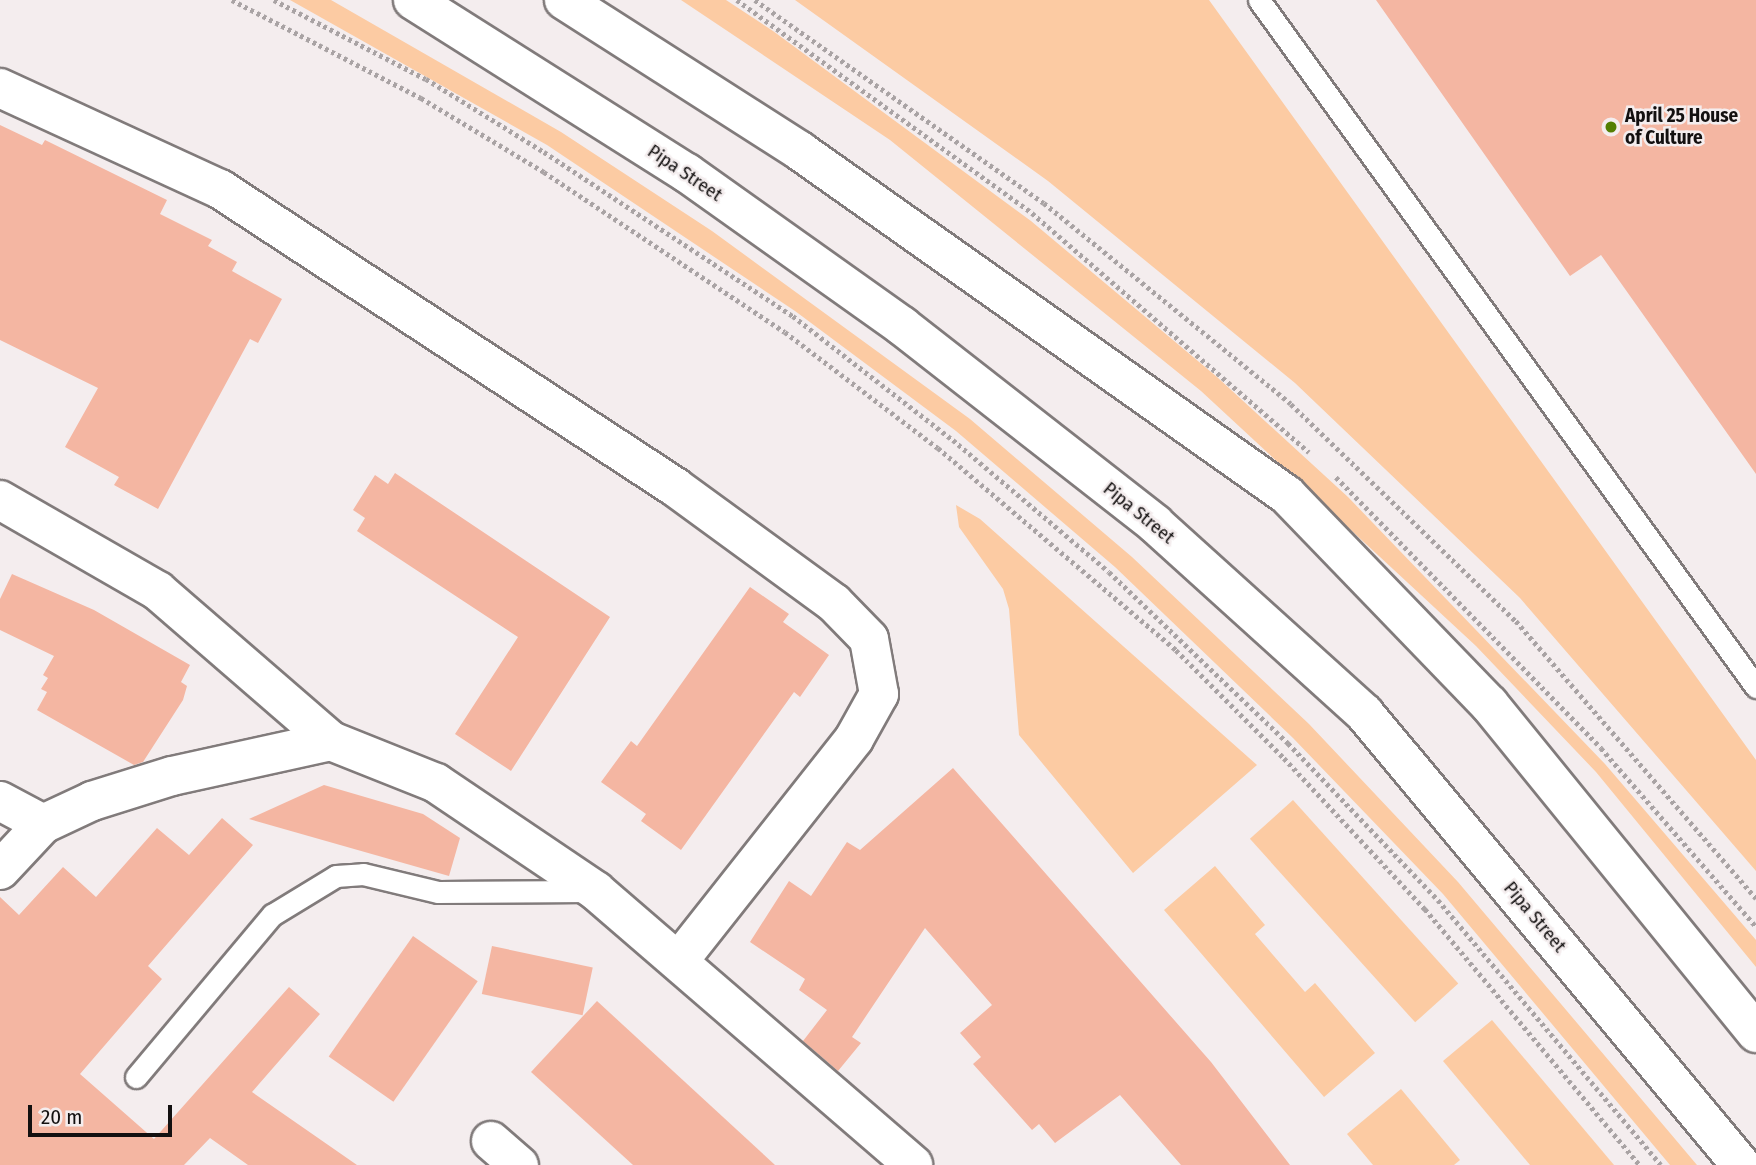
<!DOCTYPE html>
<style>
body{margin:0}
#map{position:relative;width:1756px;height:1165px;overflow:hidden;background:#f4edee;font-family:"Fira Sans Condensed",sans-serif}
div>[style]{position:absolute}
.green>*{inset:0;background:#fccba3;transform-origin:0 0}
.building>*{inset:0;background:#f4b6a2;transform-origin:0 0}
.path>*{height:4.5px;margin-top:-2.25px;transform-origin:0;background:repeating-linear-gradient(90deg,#a9a3a4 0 3.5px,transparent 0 7px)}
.roads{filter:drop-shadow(2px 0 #817b7b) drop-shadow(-2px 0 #817b7b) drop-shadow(0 2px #817b7b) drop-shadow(0 -2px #817b7b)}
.service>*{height:21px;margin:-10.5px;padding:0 10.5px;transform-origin:10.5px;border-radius:10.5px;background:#fff}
.minor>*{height:38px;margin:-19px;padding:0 19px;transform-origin:19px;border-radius:19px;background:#fff}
.primary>*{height:38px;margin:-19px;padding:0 19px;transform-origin:19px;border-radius:19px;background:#fff}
.dots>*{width:19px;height:19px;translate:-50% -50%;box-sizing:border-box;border:4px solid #f4edee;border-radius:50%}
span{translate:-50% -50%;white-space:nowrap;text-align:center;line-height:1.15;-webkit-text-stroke:5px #f4edee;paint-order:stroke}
.poi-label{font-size:19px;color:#131010;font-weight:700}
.left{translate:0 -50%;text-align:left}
.street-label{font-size:19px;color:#131010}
.scale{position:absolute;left:28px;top:1105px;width:144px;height:32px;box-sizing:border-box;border:4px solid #131010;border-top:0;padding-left:9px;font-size:21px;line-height:24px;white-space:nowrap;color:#131010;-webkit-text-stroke:5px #f4edee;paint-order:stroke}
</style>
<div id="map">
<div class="green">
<div style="clip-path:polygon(290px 0,331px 0,561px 132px,712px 231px,970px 419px,1132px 557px,1309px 724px,1458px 882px,1697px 1165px,1670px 1165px,1443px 894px,1293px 738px,1115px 567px,956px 431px,795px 311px,547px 145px)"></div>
<div style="clip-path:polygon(681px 0,726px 0,773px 31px,1031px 221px,1217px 377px,1348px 497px,1605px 764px,1756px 940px,1756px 967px,1596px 772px,1476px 646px,1201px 391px,890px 140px)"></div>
<div style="clip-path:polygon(795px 0,1209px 0,1756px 760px,1756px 871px,1520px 598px,1295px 383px,1048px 181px)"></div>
<div style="clip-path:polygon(956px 505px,980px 519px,1257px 765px,1133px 873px,1019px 735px,1009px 609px,1003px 589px,959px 527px)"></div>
<div style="left:1293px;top:800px;width:247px;height:58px;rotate:48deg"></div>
<div style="clip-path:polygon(1215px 866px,1265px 925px,1255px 934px,1305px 992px,1315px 983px,1375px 1053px,1324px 1097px,1164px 910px)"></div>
<div style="clip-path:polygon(1492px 1020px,1614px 1165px,1530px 1165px,1443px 1061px)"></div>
<div style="clip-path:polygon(1401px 1089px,1460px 1160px,1454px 1165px,1373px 1165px,1347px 1134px)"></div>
</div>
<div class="building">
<div style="clip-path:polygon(1376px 0,1756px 0,1756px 474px,1601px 255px,1570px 276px)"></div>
<div style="clip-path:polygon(0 125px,42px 145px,45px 140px,167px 200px,160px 214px,212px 240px,208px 246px,237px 262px,232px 271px,282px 299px,258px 343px,250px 339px,158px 509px,114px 485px,119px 477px,65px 447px,98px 388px,0 340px)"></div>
<div style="clip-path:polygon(395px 473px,610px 617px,511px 771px,455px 734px,518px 637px,357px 531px,365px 518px,353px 510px,375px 475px,388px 484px)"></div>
<div style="clip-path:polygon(12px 574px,94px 610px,190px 665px,181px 682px,187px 686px,183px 700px,143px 762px,134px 765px,37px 710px,47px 692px,41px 689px,48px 678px,43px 675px,54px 656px,0 630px,0 599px)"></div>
<div style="clip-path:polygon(750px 587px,789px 614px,783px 622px,829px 655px,800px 697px,794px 692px,681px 850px,641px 821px,646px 814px,601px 782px,631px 741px,637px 746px)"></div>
<div style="clip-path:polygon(953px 768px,1211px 1062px,1290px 1165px,1181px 1165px,1120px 1095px,1055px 1143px,1039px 1124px,1032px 1130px,973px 1064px,981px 1057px,960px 1033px,992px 1005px,925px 928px,852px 1037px,861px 1043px,838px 1071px,803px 1041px,827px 1010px,799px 990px,805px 979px,750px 942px,789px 881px,811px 896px,847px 842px,860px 850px)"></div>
<div style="clip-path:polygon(324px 785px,423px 814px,460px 838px,449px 876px,249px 819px)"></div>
<div style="clip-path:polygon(222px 818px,253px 845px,148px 966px,162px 979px,80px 1074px,154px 1139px,289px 987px,320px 1014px,252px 1092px,357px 1165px,248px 1165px,210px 1138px,184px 1165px,0 1165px,0 897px,19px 915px,63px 867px,96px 897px,157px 828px,189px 855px)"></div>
<div style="left:413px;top:936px;width:79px;height:147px;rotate:35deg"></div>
<div style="left:492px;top:946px;width:103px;height:49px;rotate:12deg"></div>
<div style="clip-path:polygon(597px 1001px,775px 1165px,633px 1165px,531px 1072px)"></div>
</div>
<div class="path">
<div style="left:232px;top:0;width:213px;rotate:27.4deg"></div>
<div style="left:421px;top:98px;width:144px;rotate:31deg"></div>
<div style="left:544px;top:172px;width:289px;rotate:33.6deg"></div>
<div style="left:785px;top:332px;width:192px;rotate:37.2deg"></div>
<div style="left:938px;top:448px;width:312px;rotate:40.3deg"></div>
<div style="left:1176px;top:650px;width:153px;rotate:45deg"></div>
<div style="left:1284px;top:758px;width:207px;rotate:47deg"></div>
<div style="left:1425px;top:909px;width:334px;rotate:50deg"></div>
<div style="left:274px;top:0;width:171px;rotate:27.5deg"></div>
<div style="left:426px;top:79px;width:139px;rotate:31.7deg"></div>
<div style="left:544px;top:152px;width:298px;rotate:33.4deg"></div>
<div style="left:793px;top:316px;width:202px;rotate:37.8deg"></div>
<div style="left:953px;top:440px;width:204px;rotate:40.2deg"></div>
<div style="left:1109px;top:572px;width:248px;rotate:43.7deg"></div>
<div style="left:1288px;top:743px;width:217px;rotate:46.3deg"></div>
<div style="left:1438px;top:900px;width:346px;rotate:49.9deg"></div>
<div style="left:737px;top:0;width:364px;rotate:35.8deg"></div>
<div style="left:1032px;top:213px;width:366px;rotate:40.8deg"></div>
<div style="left:755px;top:0;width:353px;rotate:35.1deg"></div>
<div style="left:1044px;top:203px;width:318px;rotate:39.1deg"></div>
<div style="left:1291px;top:404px;width:313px;rotate:44deg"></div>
<div style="left:1516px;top:621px;width:367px;rotate:49.1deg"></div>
<div style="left:1336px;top:477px;width:379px;rotate:45.6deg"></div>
<div style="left:1601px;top:748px;width:236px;rotate:49deg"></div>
</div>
<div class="roads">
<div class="service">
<div style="left:1259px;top:0;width:848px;rotate:54.12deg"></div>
<div style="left:136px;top:1077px;width:212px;rotate:-50deg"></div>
<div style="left:272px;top:915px;width:75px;rotate:-31.4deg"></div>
<div style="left:336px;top:876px;width:27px;rotate:-4deg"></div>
<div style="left:363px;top:874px;width:77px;rotate:13.5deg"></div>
<div style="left:438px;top:892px;width:153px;rotate:-0.4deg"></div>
</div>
<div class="minor">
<div style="left:0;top:88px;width:242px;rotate:24.7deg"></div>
<div style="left:220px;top:189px;width:544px;rotate:33.22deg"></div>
<div style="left:675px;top:487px;width:197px;rotate:36.1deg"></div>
<div style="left:834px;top:603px;width:50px;rotate:45.8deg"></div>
<div style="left:869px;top:639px;width:56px;rotate:79.7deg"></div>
<div style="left:879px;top:694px;width:51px;rotate:119.1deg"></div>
<div style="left:854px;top:739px;width:280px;rotate:128.3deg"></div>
<div style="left:0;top:500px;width:182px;rotate:29.9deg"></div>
<div style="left:158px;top:591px;width:229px;rotate:40.9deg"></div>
<div style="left:0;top:801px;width:49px;rotate:28.1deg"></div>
<div style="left:43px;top:824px;width:54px;rotate:-25.1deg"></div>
<div style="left:92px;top:801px;width:84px;rotate:-17.4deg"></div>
<div style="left:172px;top:776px;width:163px;rotate:-12.4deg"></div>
<div style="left:331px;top:741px;width:113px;rotate:21.8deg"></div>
<div style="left:436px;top:783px;width:193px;rotate:34deg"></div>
<div style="left:596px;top:891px;width:419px;rotate:40.8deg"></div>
<div style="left:0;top:870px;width:63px;rotate:-46.9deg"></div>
<div style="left:491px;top:1141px;width:37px;rotate:41deg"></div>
</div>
<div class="primary">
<div style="left:413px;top:0;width:324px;rotate:32.3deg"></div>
<div style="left:687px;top:173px;width:264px;rotate:35.4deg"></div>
<div style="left:902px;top:326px;width:321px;rotate:38deg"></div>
<div style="left:1155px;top:524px;width:282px;rotate:42.1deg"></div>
<div style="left:1364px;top:713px;width:589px;rotate:50.17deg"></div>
<div style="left:564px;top:0;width:280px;rotate:32.6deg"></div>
<div style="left:800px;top:151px;width:596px;rotate:35.24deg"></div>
<div style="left:1287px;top:495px;width:291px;rotate:46deg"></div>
<div style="left:1489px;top:704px;width:424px;rotate:50.9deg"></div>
</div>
</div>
<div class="dots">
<div style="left:1611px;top:127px;background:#547f03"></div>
</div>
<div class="poi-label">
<span class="left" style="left:1625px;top:127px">April 25 House<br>of Culture</span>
</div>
<div class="street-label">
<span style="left:685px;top:173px;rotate:34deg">Pipa Street</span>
<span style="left:1139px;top:513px;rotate:39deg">Pipa Street</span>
<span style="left:1535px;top:917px;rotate:50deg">Pipa Street</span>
</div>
<div class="scale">20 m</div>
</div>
